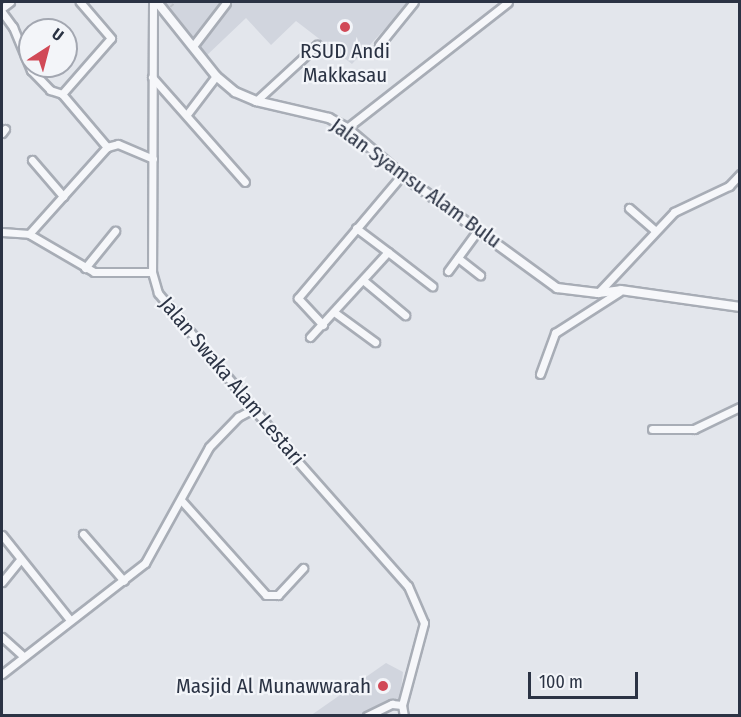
<!DOCTYPE html>
<style>
body{margin:0}
#map{position:relative;width:741px;height:717px;overflow:hidden;background:#e3e6ec;font-family:"Fira Sans Condensed",sans-serif}
div>[style]{position:absolute}
.built>*{inset:0;background:#d1d5de}
.path>*{height:1.5px;margin-top:-0.75px;transform-origin:0;background:repeating-linear-gradient(90deg,#c1c4cb 0 4.5px,transparent 0 9px)}
.roads{filter:drop-shadow(2px 0 #a8adb6) drop-shadow(-2px 0 #a8adb6) drop-shadow(0 2px #a8adb6) drop-shadow(0 -2px #a8adb6)}
.minor>*{height:7px;margin:-3.5px;padding:0 3.5px;transform-origin:3.5px;border-radius:3.5px;background:#f6f7fa}
.tertiary>*{height:8px;margin:-4px;padding:0 4px;transform-origin:4px;border-radius:4px;background:#f6f7fa}
.dots>*{width:16px;height:16px;translate:-50% -50%;box-sizing:border-box;border:3px solid #f3f5f9;border-radius:50%}
span{translate:-50% -50%;white-space:nowrap;text-align:center;line-height:1.15;-webkit-text-stroke:4.5px #f3f5f9;paint-order:stroke}
.poi-label{font-size:21px;color:#2b3344}
.right{translate:-100% -50%;text-align:right}
.street-label{font-size:21px;color:#2b3344}
.frame{position:absolute;inset:0;border:3px solid #2b3344;pointer-events:none}
.north{position:absolute;left:18px;top:18px;width:60px;height:60px;box-sizing:border-box;background:#f3f5f9;border:2px solid #a3a7b1;border-radius:50%;rotate:36deg;font-size:16px;font-weight:700;line-height:24px;text-align:center;color:#2b3344}
.north::after{content:'';display:block;margin:auto;width:21px;height:27px;background:#d14957;clip-path:polygon(50% 0,100% 100%,50% 72%,0 100%)}
.scale{position:absolute;left:528px;top:672px;width:110px;height:27px;box-sizing:border-box;border:3px solid #2b3344;border-top:0;padding-left:8px;font-size:18px;line-height:21px;white-space:nowrap;color:#2b3344;-webkit-text-stroke:4px #f3f5f9;paint-order:stroke}
</style>
<div id="map">
<div class="built">
<div style="clip-path:polygon(161px 2px,410px 2px,352px 64px,296px 21px,271px 45px,246px 18px,204px 58px)"></div>
<div style="clip-path:polygon(386px 663px,403px 672px,399px 706px,381px 715px,310px 716px)"></div>
</div>
<div class="path">
<div style="left:170px;top:7px;width:8px;rotate:-40deg"></div>
</div>
<div class="roads">
<div class="minor">
<div style="left:153px;top:2px;width:270px;rotate:90.2deg"></div>
<div style="left:152px;top:272px;width:22px;rotate:74deg"></div>
<div style="left:158px;top:293px;width:210px;rotate:50.4deg"></div>
<div style="left:292px;top:455px;width:175px;rotate:48.5deg"></div>
<div style="left:408px;top:586px;width:40px;rotate:66.6deg"></div>
<div style="left:424px;top:623px;width:85px;rotate:105deg"></div>
<div style="left:402px;top:705px;width:11px;rotate:80deg"></div>
<div style="left:2px;top:8px;width:10px;rotate:-37deg"></div>
<div style="left:2px;top:12px;width:19px;rotate:54deg"></div>
<div style="left:13px;top:27px;width:47px;rotate:67.3deg"></div>
<div style="left:31px;top:70px;width:28px;rotate:46deg"></div>
<div style="left:50px;top:90px;width:13px;rotate:18deg"></div>
<div style="left:62px;top:94px;width:70px;rotate:49.7deg"></div>
<div style="left:379px;top:45px;width:55px;rotate:-50.9deg"></div>
<div style="left:193px;top:46px;width:54px;rotate:-52.5deg"></div>
<div style="left:152px;top:77px;width:140px;rotate:48.5deg"></div>
<div style="left:62px;top:94px;width:74px;rotate:-48.8deg"></div>
<div style="left:111px;top:38px;width:48px;rotate:-130.7deg"></div>
<div style="left:256px;top:101px;width:83px;rotate:-42.6deg"></div>
<div style="left:188px;top:113px;width:46px;rotate:-52.9deg"></div>
<div style="left:347px;top:128px;width:204px;rotate:-38deg"></div>
<div style="left:2px;top:133px;width:5px;rotate:-53deg"></div>
<div style="left:32px;top:160px;width:48px;rotate:49.3deg"></div>
<div style="left:629px;top:208px;width:35px;rotate:41deg"></div>
<div style="left:2px;top:232px;width:27px;rotate:4deg"></div>
<div style="left:29px;top:234px;width:75px;rotate:30.3deg"></div>
<div style="left:94px;top:272px;width:58px"></div>
<div style="left:29px;top:234px;width:117px;rotate:-48.1deg"></div>
<div style="left:107px;top:147px;width:11px;rotate:-15deg"></div>
<div style="left:118px;top:144px;width:38px;rotate:23deg"></div>
<div style="left:388px;top:252px;width:56px;rotate:37.7deg"></div>
<div style="left:458px;top:258px;width:28px;rotate:38deg"></div>
<div style="left:85px;top:268px;width:48px;rotate:-51deg"></div>
<div style="left:448px;top:271px;width:51px;rotate:-53.8deg"></div>
<div style="left:363px;top:280px;width:55px;rotate:39.8deg"></div>
<div style="left:598px;top:293px;width:111px;rotate:-46.8deg"></div>
<div style="left:674px;top:212px;width:61px;rotate:-25.3deg"></div>
<div style="left:729px;top:186px;width:16px;rotate:-47deg"></div>
<div style="left:334px;top:312px;width:51px;rotate:36.2deg"></div>
<div style="left:323px;top:325px;width:37px;rotate:-133deg"></div>
<div style="left:298px;top:298px;width:161px;rotate:-49.8deg"></div>
<div style="left:310px;top:337px;width:115px;rotate:-47.5deg"></div>
<div style="left:388px;top:252px;width:40px;rotate:-143deg"></div>
<div style="left:540px;top:374px;width:44px;rotate:-69.9deg"></div>
<div style="left:555px;top:333px;width:76px;rotate:-32.6deg"></div>
<div style="left:652px;top:429px;width:42px"></div>
<div style="left:694px;top:429px;width:51px;rotate:-25.6deg"></div>
<div style="left:181px;top:500px;width:127px;rotate:48.2deg"></div>
<div style="left:266px;top:595px;width:12px"></div>
<div style="left:278px;top:595px;width:37px;rotate:-47deg"></div>
<div style="left:83px;top:534px;width:62px;rotate:48.9deg"></div>
<div style="left:2px;top:535px;width:109px;rotate:51.3deg"></div>
<div style="left:2px;top:582px;width:28px;rotate:-51deg"></div>
<div style="left:2px;top:637px;width:27px;rotate:42deg"></div>
<div style="left:2px;top:674px;width:181px;rotate:-37.8deg"></div>
<div style="left:145px;top:563px;width:132px;rotate:-61.1deg"></div>
<div style="left:209px;top:447px;width:42px;rotate:-46deg"></div>
<div style="left:238px;top:417px;width:19px;rotate:-28deg"></div>
<div style="left:367px;top:716px;width:28px;rotate:-26deg"></div>
<div style="left:392px;top:704px;width:10px;rotate:6deg"></div>
</div>
<div class="tertiary">
<div style="left:157px;top:2px;width:95px;rotate:51.4deg"></div>
<div style="left:216px;top:76px;width:25px;rotate:40deg"></div>
<div style="left:235px;top:92px;width:23px;rotate:23deg"></div>
<div style="left:256px;top:101px;width:75px;rotate:13.1deg"></div>
<div style="left:329px;top:118px;width:21px;rotate:29deg"></div>
<div style="left:347px;top:128px;width:72px;rotate:40.5deg"></div>
<div style="left:402px;top:175px;width:192px;rotate:36.1deg"></div>
<div style="left:557px;top:288px;width:41px;rotate:7deg"></div>
<div style="left:598px;top:293px;width:23px;rotate:-7deg"></div>
<div style="left:621px;top:290px;width:120px;rotate:8.1deg"></div>
</div>
</div>
<div class="dots">
<div style="left:345px;top:27px;background:#d14957"></div>
<div style="left:383px;top:686px;background:#d14957"></div>
</div>
<div class="poi-label">
<span style="left:345px;top:63px">RSUD Andi<br>Makkasau</span>
<span class="right" style="left:371px;top:686px">Masjid Al Munawwarah</span>
</div>
<div class="street-label">
<span style="left:416px;top:183px;rotate:36deg">Jalan Syamsu Alam Bulu</span>
<span style="left:232px;top:381px;rotate:50deg">Jalan Swaka Alam Lestari</span>
</div>
<div class="frame"></div>
<div class="north">U</div>
<div class="scale">100 m</div>
</div>
